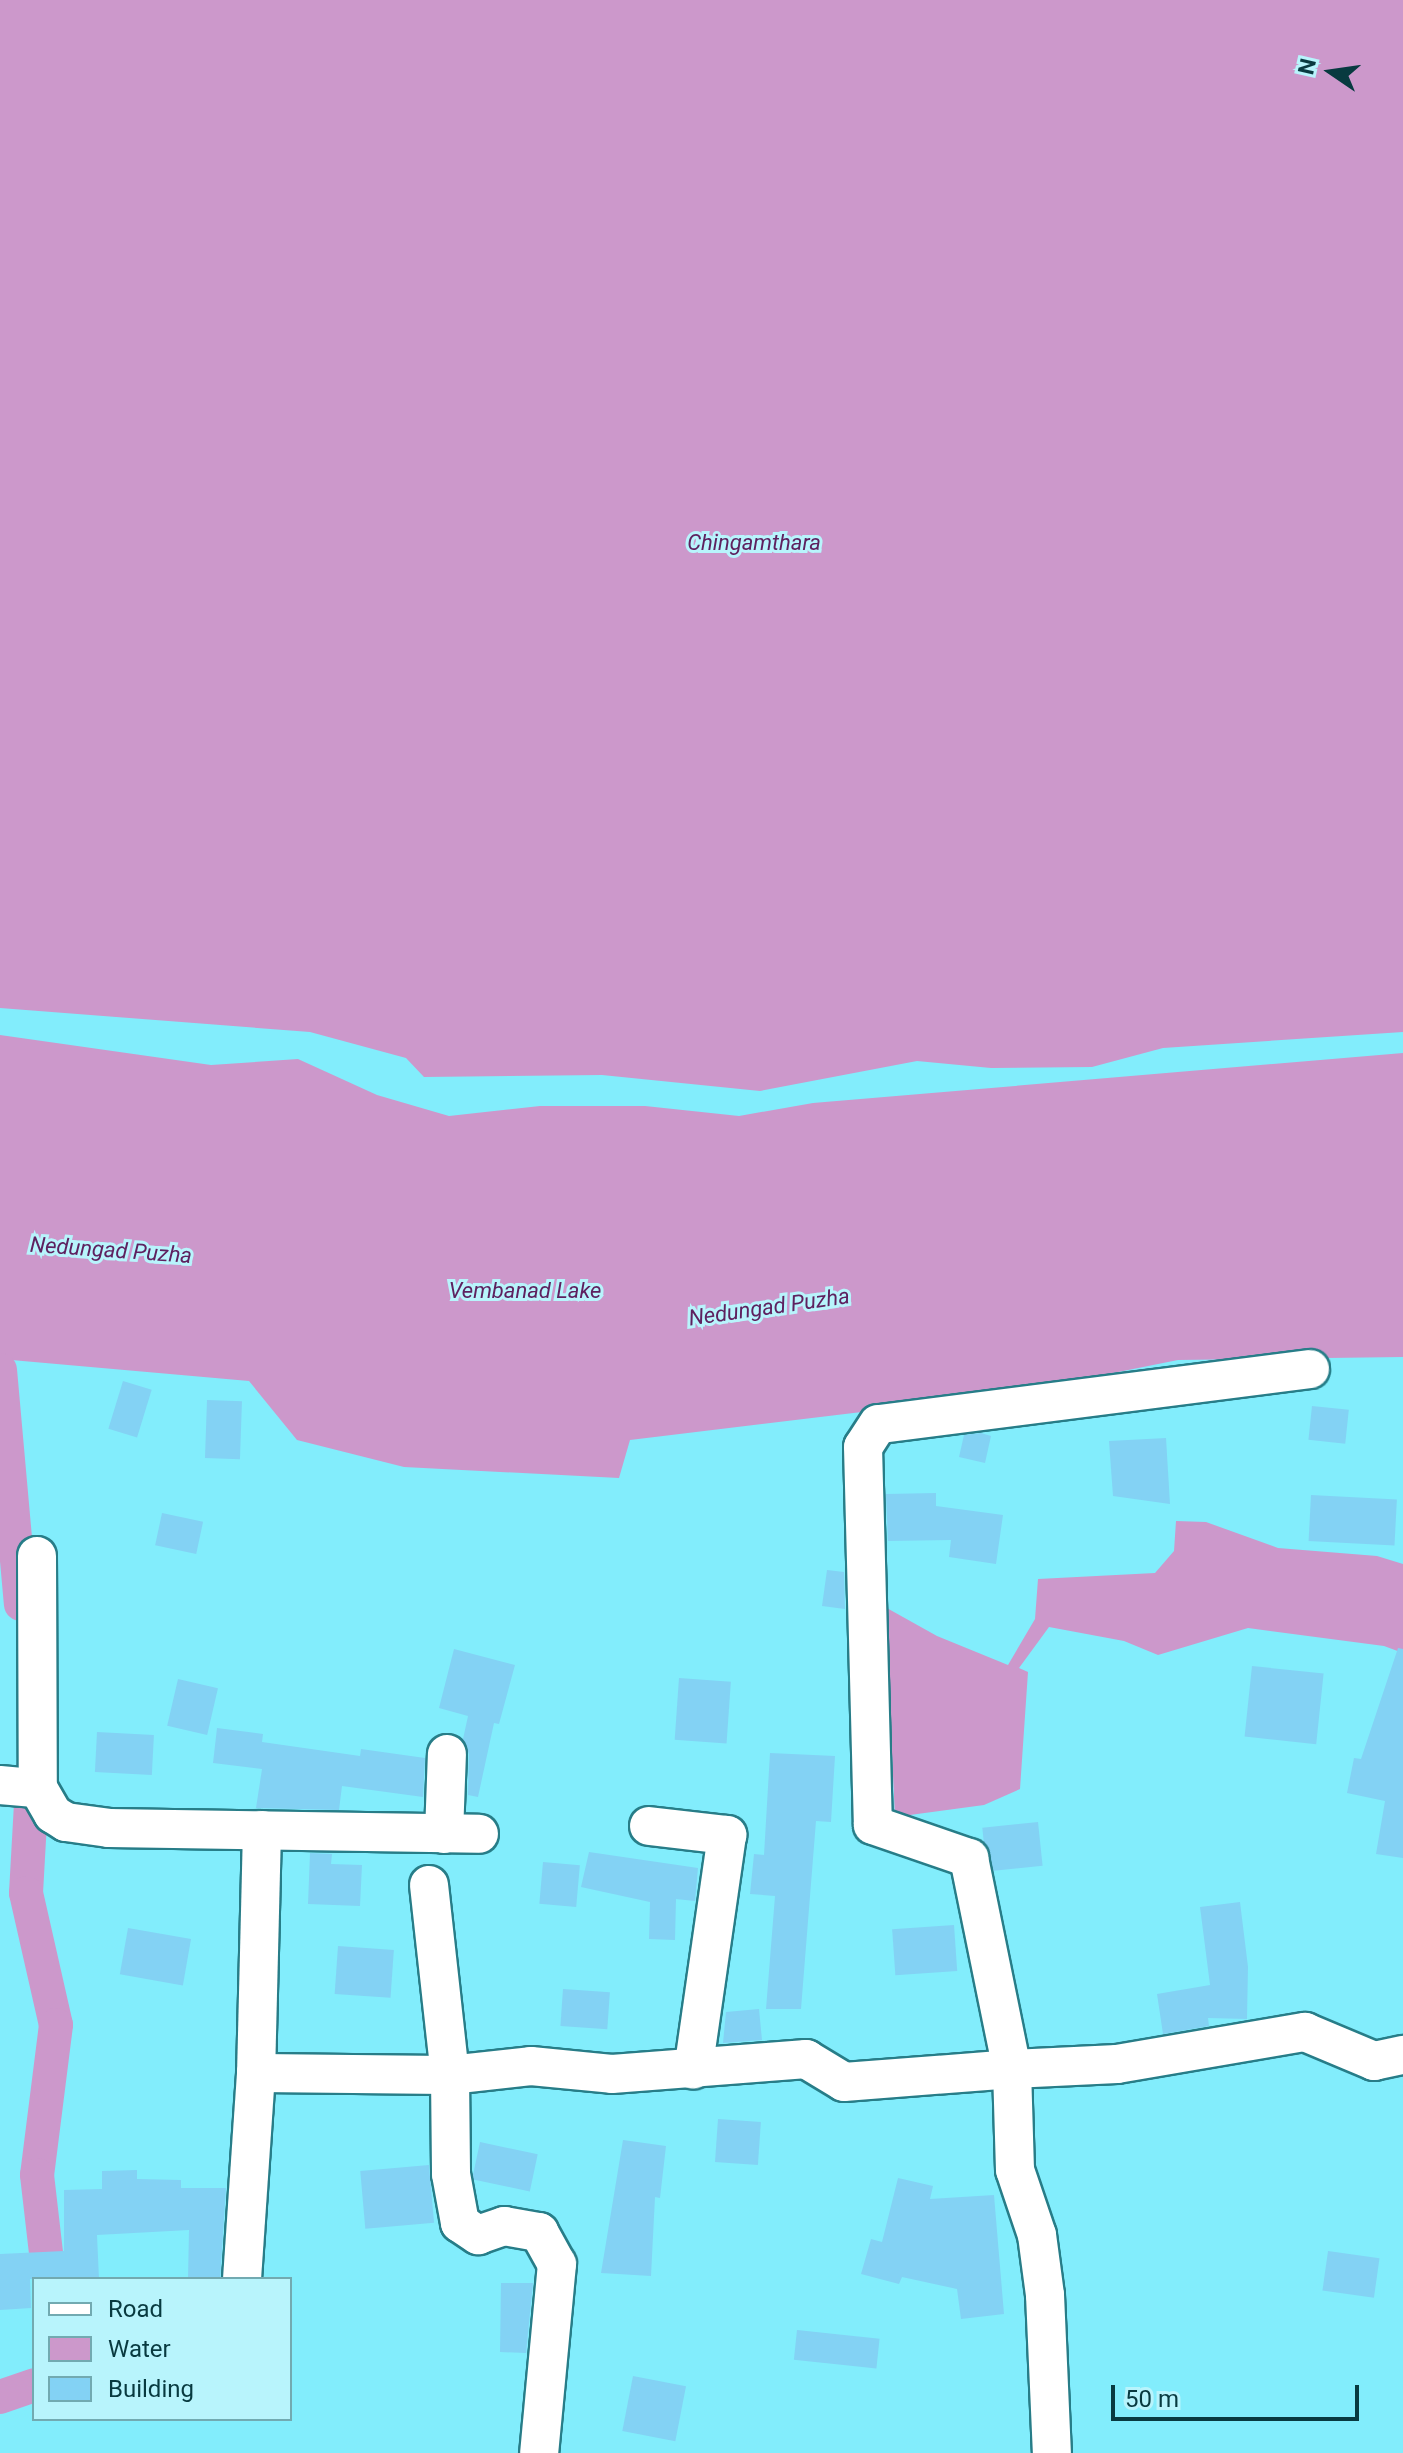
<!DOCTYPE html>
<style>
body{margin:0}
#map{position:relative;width:1403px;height:2453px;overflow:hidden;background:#82edfc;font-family:Roboto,sans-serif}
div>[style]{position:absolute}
.water>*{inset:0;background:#cc98cb}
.canal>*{height:34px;margin:-17px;padding:0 17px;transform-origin:17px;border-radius:17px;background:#cc98cb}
.building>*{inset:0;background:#83d2f4;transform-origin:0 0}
.roads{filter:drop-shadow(2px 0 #277d88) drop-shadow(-2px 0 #277d88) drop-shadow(0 2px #277d88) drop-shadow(0 -2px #277d88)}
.minor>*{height:38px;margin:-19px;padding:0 19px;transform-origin:19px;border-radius:19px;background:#fff}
span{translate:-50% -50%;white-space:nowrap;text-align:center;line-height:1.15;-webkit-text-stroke:6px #b8f4fc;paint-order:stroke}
.water-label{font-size:22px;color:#5e215f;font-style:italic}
.legend{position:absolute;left:32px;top:2277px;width:260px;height:144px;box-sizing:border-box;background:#b8f4fc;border:2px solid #72aab1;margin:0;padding:10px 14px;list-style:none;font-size:24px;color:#083a40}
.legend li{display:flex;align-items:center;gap:16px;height:40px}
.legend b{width:40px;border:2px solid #72aab1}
.north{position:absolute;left:1291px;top:32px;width:80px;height:80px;-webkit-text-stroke:6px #b8f4fc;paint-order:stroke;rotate:283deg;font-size:22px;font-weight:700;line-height:32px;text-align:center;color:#083a40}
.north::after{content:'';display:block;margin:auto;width:28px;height:36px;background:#083a40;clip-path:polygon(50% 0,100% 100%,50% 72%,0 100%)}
.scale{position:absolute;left:1111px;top:2385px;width:248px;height:36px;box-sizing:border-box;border:4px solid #083a40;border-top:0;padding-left:10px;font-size:24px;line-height:28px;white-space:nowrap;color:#083a40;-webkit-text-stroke:6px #b8f4fc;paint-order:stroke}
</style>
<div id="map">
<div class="water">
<div style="clip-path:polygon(0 0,1403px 0,1403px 1032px,1163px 1048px,1092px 1067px,991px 1068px,917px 1061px,760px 1091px,602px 1075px,424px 1077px,406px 1058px,310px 1032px,0 1008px)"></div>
<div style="clip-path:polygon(0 1035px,211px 1065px,298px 1059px,377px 1095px,449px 1116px,540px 1106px,645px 1106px,739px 1116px,813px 1103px,1403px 1053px,1403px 1357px,1178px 1360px,1003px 1395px,630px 1440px,619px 1478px,404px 1467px,297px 1440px,249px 1381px,0 1359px)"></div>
<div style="clip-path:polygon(1176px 1521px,1206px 1522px,1278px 1548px,1377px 1556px,1403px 1564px,1403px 1653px,1384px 1646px,1248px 1628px,1158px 1655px,1124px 1641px,1049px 1627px,1019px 1668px,1028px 1672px,1020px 1789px,984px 1805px,895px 1817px,885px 1607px,937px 1636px,1008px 1665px,1035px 1619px,1038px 1579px,1155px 1573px,1174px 1551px)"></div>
</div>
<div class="canal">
<div style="left:0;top:1370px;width:235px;rotate:84.9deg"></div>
<div style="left:33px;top:1768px;width:125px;rotate:93.2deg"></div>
<div style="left:26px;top:1893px;width:135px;rotate:77.2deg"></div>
<div style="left:56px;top:2025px;width:151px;rotate:97.2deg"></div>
<div style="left:37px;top:2175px;width:105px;rotate:83.4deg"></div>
<div style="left:0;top:2397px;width:36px;rotate:-19deg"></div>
</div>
<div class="building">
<div style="left:123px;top:1381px;width:30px;height:50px;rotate:17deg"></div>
<div style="left:207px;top:1400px;width:35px;height:58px;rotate:2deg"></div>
<div style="left:1312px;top:1406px;width:37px;height:34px;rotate:6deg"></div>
<div style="clip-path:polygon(981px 1433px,991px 1436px,985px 1463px,959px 1457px,964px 1435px)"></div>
<div style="clip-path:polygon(1166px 1438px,1170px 1504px,1113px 1496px,1109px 1441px)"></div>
<div style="clip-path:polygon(936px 1493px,936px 1506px,1003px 1515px,996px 1564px,949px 1557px,951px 1540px,888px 1541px,886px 1494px)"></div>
<div style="left:1311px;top:1495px;width:86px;height:46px;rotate:3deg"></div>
<div style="left:162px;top:1513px;width:42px;height:33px;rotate:12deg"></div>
<div style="clip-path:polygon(827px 1570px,844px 1572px,845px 1609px,822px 1606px)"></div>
<div style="clip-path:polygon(1398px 1648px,1403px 1649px,1403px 1858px,1376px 1854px,1385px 1801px,1347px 1793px,1354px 1758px,1361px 1759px)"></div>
<div style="clip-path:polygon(454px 1649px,515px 1665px,499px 1724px,494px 1723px,478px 1797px,468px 1795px,469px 1754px,463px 1739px,468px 1716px,439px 1708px)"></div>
<div style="left:1252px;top:1666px;width:72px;height:71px;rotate:6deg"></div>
<div style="left:679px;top:1678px;width:52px;height:62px;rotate:4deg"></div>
<div style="left:178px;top:1679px;width:41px;height:48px;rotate:13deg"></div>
<div style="clip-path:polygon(217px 1728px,263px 1734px,262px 1742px,360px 1756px,361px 1749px,425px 1758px,423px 1797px,342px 1786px,339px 1810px,256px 1808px,262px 1769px,213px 1763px)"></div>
<div style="left:97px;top:1732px;width:57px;height:40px;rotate:3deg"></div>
<div style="clip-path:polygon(770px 1753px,835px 1756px,831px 1822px,816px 1821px,801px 2009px,766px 2009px,775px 1896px,750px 1894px,754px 1854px,764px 1855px)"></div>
<div style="left:1038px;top:1822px;width:44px;height:56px;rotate:84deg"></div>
<div style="clip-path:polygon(589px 1852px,698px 1868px,695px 1901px,676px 1899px,675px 1940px,649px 1939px,650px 1902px,581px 1887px)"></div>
<div style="clip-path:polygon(310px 1853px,332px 1854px,331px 1864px,362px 1865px,360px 1906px,308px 1904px)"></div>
<div style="left:543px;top:1862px;width:37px;height:42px;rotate:5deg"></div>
<div style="clip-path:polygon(1240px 1902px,1248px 1967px,1247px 2019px,1208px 2018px,1209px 2026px,1163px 2034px,1157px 1994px,1210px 1985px,1200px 1907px)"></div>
<div style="left:954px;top:1925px;width:46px;height:62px;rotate:86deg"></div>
<div style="left:128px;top:1928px;width:64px;height:47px;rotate:10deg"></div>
<div style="left:338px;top:1946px;width:56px;height:48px;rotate:4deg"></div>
<div style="left:563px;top:1989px;width:47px;height:37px;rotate:4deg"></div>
<div style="clip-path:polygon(759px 2009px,762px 2040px,723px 2043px,726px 2012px)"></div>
<div style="left:718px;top:2119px;width:43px;height:43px;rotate:4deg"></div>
<div style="clip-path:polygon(623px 2140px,666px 2146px,660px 2198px,655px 2197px,651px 2276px,601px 2273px)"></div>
<div style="left:480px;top:2142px;width:59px;height:38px;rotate:12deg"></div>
<div style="left:429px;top:2165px;width:58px;height:69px;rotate:85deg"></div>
<div style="clip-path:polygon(137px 2170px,137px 2179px,181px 2180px,181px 2188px,226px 2188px,220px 2279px,188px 2279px,189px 2230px,97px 2235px,99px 2279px,30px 2279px,31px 2308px,0 2310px,0 2254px,64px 2251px,64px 2190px,102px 2189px,102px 2171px)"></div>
<div style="clip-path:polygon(898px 2178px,933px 2186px,930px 2199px,994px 2195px,1004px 2314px,961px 2319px,957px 2289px,902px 2277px,899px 2284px,861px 2274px,871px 2239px,882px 2242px)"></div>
<div style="left:1328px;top:2251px;width:52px;height:40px;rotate:8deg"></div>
<div style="clip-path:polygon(501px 2283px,533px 2283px,526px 2353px,500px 2352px)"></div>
<div style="left:797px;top:2330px;width:83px;height:30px;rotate:6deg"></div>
<div style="left:633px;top:2376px;width:54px;height:56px;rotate:11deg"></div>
</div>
<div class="roads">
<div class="minor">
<div style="left:1310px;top:1369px;width:435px;rotate:172.7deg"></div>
<div style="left:878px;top:1424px;width:27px;rotate:123deg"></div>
<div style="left:863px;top:1447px;width:378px;rotate:88.5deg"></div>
<div style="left:873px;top:1825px;width:102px;rotate:19deg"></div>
<div style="left:969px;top:1858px;width:215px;rotate:78.5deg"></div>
<div style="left:1012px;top:2069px;width:105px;rotate:-2.7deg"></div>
<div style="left:1117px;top:2064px;width:191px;rotate:-9.7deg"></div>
<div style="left:1305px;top:2032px;width:75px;rotate:22.8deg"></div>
<div style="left:1374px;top:2061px;width:30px;rotate:-12deg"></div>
<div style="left:37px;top:1556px;width:232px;rotate:89.8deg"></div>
<div style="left:38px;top:1788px;width:30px;rotate:60deg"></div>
<div style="left:53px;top:1814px;width:15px;rotate:32deg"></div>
<div style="left:66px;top:1822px;width:43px;rotate:7.9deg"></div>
<div style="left:109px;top:1828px;width:370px;rotate:0.9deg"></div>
<div style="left:0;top:1785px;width:38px;rotate:5deg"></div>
<div style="left:649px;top:1826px;width:79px;rotate:6.6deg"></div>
<div style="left:727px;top:1835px;width:237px;rotate:98.2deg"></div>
<div style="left:262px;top:1830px;width:243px;rotate:91.4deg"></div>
<div style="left:256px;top:2073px;width:194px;rotate:0.6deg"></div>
<div style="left:450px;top:2075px;width:99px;rotate:89.4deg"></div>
<div style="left:451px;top:2174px;width:50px;rotate:79.6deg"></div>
<div style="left:460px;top:2223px;width:22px;rotate:34deg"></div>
<div style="left:478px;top:2235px;width:28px;rotate:-19deg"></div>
<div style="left:504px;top:2226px;width:36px;rotate:10deg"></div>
<div style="left:539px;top:2232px;width:37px;rotate:61deg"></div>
<div style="left:557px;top:2264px;width:190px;rotate:95.4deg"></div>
<div style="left:444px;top:1834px;width:80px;rotate:-87.9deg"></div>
<div style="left:429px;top:1885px;width:191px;rotate:83.7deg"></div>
<div style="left:450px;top:2075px;width:81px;rotate:-6.3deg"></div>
<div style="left:531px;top:2066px;width:81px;rotate:5.6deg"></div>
<div style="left:612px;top:2074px;width:195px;rotate:-4.4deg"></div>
<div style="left:806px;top:2059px;width:44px;rotate:31.2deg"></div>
<div style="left:844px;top:2082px;width:169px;rotate:-4.4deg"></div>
<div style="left:1012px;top:2069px;width:101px;rotate:88.3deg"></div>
<div style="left:1015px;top:2170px;width:69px;rotate:71.3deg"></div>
<div style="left:1037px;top:2235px;width:61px;rotate:82.4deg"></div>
<div style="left:1045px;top:2295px;width:158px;rotate:87.5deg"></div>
<div style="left:242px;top:2279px;width:206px;rotate:-86.1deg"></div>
</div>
</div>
<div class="water-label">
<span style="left:754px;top:543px">Chingamthara</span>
<span style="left:111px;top:1250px;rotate:4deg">Nedungad Puzha</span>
<span style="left:525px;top:1291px">Vembanad Lake</span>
<span style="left:769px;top:1307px;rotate:-8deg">Nedungad Puzha</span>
</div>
<ul class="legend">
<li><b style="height:10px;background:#fff"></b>Road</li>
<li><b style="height:22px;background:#cc98cb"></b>Water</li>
<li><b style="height:22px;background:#83d2f4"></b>Building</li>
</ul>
<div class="north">N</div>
<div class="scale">50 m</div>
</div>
